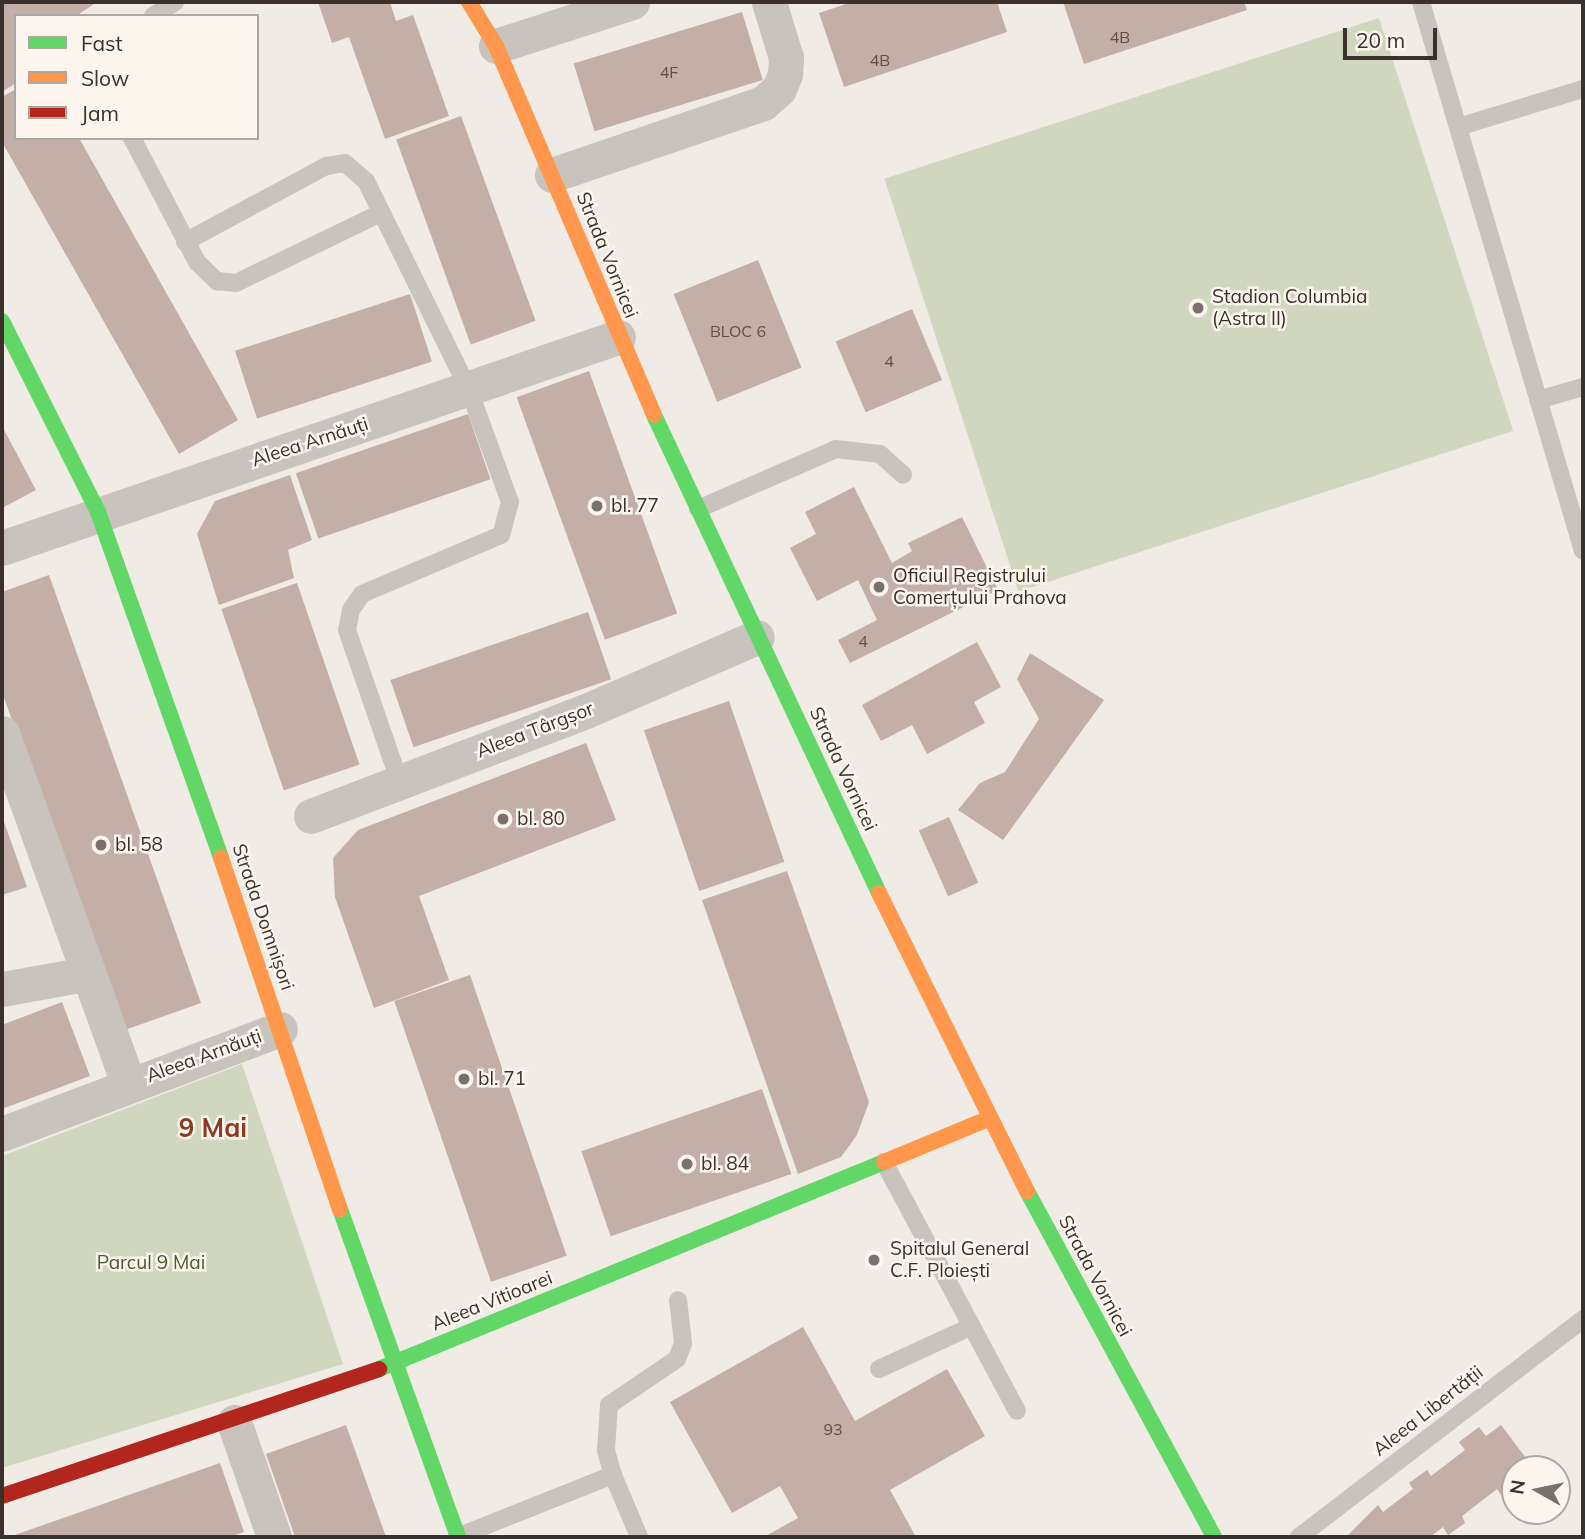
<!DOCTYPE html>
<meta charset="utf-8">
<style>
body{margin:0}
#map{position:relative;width:1585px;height:1539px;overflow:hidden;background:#f0ebe5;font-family:Mulish,sans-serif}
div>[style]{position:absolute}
.green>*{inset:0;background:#d1d6bf;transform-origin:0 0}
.building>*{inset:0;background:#c3afa7;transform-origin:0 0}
.lane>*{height:18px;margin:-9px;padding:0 9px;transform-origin:9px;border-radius:9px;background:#c9c3be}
.street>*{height:35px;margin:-17.5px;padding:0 17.5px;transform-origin:17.5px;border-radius:17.5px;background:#c9c3be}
.fast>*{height:16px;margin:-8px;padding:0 8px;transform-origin:8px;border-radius:8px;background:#63d668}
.slow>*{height:16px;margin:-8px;padding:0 8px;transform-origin:8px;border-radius:8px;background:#ff974d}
.jam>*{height:16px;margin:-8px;padding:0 8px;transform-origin:8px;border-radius:8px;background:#b3261e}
.dots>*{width:19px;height:19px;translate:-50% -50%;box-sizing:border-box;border:4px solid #fbf5ee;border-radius:50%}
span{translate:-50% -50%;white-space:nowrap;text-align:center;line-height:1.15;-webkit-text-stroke:5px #fbf5ee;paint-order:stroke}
.number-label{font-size:16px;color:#5d504a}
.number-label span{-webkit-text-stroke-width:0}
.street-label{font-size:19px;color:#3b302b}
.poi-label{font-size:19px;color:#3b302b}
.left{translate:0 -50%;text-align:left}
.park-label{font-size:19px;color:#4a5a2e}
.district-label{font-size:26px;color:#8c3b22;font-weight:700}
.frame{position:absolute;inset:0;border:4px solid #3b302b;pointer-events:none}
.legend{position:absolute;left:14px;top:14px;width:245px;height:126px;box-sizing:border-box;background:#fbf5ee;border:2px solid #aea6a0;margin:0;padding:9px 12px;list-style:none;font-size:21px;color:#3b302b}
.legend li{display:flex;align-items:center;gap:14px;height:35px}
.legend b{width:35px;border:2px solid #aea6a0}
.north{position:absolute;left:1501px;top:1455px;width:70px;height:70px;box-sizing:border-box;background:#fbf5ee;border:2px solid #aea6a0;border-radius:50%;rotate:279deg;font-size:19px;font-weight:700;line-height:28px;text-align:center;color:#3b302b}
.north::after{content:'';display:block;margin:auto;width:24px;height:32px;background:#7a716c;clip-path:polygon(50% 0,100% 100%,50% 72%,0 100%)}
.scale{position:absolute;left:1343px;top:28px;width:94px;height:32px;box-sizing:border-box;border:4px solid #3b302b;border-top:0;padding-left:9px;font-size:21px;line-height:24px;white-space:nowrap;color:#3b302b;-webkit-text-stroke:5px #fbf5ee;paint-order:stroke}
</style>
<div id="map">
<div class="green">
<div style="left:1379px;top:18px;width:434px;height:520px;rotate:72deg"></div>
<div style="clip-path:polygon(242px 1064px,343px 1364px,2px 1468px,2px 1156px)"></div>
</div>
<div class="building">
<div style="clip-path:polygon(2px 2px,97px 2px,76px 16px,16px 16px,16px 83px,2px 92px)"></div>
<div style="clip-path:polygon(318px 2px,390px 2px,396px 21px,413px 15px,449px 116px,385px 139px,349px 37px,332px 43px)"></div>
<div style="clip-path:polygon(852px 2px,997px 2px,1007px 32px,844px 87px,819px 13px)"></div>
<div style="clip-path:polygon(1063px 2px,1244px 2px,1247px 10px,1084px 64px)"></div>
<div style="left:742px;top:12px;width:71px;height:176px;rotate:73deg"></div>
<div style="clip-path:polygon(16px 89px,16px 138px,79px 138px,238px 420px,179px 454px,2px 142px,2px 97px)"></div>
<div style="left:461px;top:116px;width:218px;height:69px;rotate:70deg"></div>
<div style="left:758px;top:260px;width:116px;height:91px;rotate:68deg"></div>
<div style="left:410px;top:294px;width:71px;height:184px;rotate:72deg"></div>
<div style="left:912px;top:309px;width:77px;height:83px;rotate:67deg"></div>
<div style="left:589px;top:371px;width:258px;height:77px;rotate:70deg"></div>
<div style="left:468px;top:414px;width:69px;height:182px;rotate:71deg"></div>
<div style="clip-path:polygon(2px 426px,36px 490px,2px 508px)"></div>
<div style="clip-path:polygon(290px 475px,312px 540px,288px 550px,294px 578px,219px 605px,197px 534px,215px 501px)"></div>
<div style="clip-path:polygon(854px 487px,892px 563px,912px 551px,908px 543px,962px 517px,998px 590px,850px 663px,838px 640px,877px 620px,858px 580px,817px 601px,790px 548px,816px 534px,805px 512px)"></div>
<div style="clip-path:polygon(49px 575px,201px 1003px,122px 1031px,2px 692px,2px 592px)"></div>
<div style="left:297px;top:583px;width:192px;height:80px;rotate:71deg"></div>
<div style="left:588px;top:612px;width:71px;height:209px;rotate:71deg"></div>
<div style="clip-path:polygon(977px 642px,1001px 687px,974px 702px,985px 723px,927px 754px,912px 725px,881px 741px,862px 705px)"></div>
<div style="clip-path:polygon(1030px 653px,1104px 700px,1003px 840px,958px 810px,980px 783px,1005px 772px,1039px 719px,1017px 679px)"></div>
<div style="left:729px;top:701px;width:170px;height:90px;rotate:71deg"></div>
<div style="clip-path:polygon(586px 743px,616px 820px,419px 896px,449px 980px,374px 1008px,335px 897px,333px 858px,358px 830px)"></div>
<div style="clip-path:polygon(2px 816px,27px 887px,2px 895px)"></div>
<div style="left:949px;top:817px;width:72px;height:33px;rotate:66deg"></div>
<div style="clip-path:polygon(787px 871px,869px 1102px,857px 1135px,841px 1157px,798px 1174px,702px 900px)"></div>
<div style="left:470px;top:975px;width:297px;height:80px;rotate:71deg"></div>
<div style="clip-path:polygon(62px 1002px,90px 1076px,2px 1109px,2px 1025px)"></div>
<div style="left:762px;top:1089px;width:90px;height:191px;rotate:71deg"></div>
<div style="clip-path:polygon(803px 1327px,855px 1421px,947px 1369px,985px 1436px,890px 1490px,916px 1537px,764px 1537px,798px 1518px,780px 1486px,732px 1513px,670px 1402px)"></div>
<div style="clip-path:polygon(346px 1425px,386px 1537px,295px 1537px,266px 1454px)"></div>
<div style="clip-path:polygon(1501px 1425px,1529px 1462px,1515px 1469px,1515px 1487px,1502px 1496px,1497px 1489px,1462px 1516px,1465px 1523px,1448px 1535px,1443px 1527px,1430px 1537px,1346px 1537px,1378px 1505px,1383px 1512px,1413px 1489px,1409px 1483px,1427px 1470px,1431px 1476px,1465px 1450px,1459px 1442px,1479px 1427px,1486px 1436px)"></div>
<div style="clip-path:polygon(220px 1463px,244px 1532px,229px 1537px,9px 1537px)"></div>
</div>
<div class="lane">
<div style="left:1421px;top:2px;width:572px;rotate:73.56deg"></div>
<div style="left:153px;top:16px;width:26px;rotate:-32deg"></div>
<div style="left:1458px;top:127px;width:131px;rotate:-16.9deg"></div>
<div style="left:132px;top:138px;width:140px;rotate:62.3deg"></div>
<div style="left:197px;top:262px;width:28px;rotate:44deg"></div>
<div style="left:217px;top:281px;width:19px;rotate:6deg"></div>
<div style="left:236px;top:283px;width:161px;rotate:-25.8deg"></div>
<div style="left:185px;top:242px;width:160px;rotate:-28.3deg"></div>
<div style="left:326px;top:166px;width:19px;rotate:-9deg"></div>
<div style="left:345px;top:163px;width:28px;rotate:41deg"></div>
<div style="left:366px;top:181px;width:233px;rotate:63.8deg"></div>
<div style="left:469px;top:390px;width:119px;rotate:69.9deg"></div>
<div style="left:510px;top:502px;width:34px;rotate:105deg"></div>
<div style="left:501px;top:535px;width:151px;rotate:157deg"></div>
<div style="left:362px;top:594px;width:19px;rotate:125deg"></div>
<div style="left:351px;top:610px;width:20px;rotate:101deg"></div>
<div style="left:347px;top:630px;width:162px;rotate:70.9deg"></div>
<div style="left:1538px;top:400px;width:47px;rotate:-16.1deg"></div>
<div style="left:698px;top:509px;width:150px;rotate:-23.5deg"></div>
<div style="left:836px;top:449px;width:44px;rotate:6.5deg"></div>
<div style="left:880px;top:454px;width:31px;rotate:42deg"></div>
<div style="left:884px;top:1162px;width:282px;rotate:61.9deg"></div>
<div style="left:879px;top:1369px;width:100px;rotate:-24.8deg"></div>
<div style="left:613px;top:1475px;width:67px;rotate:67.2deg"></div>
<div style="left:457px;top:1537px;width:168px;rotate:-21.7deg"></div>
<div style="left:613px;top:1475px;width:26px;rotate:-106deg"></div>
<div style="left:606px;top:1450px;width:45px;rotate:-86.2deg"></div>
<div style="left:609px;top:1405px;width:82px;rotate:-34.1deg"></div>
<div style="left:677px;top:1359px;width:17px;rotate:-69deg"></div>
<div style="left:683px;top:1343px;width:43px;rotate:-96.6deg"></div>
<div style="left:1299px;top:1537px;width:358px;rotate:-37.5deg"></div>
</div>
<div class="street">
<div style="left:496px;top:46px;width:143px;rotate:-17.9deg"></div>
<div style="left:552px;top:175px;width:223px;rotate:-18.8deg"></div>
<div style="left:763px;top:103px;width:21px;rotate:-41deg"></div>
<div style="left:779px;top:89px;width:16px;rotate:-68deg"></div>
<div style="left:785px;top:74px;width:16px;rotate:-86deg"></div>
<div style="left:786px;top:58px;width:59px;rotate:-106.9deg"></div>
<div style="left:2px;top:548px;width:651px;rotate:-18.91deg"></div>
<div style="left:2px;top:733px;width:372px;rotate:70.2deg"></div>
<div style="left:311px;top:816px;width:294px;rotate:-20.9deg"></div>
<div style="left:586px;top:711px;width:186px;rotate:-23.4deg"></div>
<div style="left:2px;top:989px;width:84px;rotate:-10.2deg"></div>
<div style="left:2px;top:1134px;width:297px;rotate:-20.7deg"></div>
<div style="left:234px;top:1422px;width:122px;rotate:70.8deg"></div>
</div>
<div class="fast">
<div style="left:2px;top:321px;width:214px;rotate:63.3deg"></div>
<div style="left:98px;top:512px;width:367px;rotate:70.4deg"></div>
<div style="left:654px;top:415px;width:528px;rotate:64.79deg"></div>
<div style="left:1027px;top:1191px;width:393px;rotate:61.6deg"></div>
<div style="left:340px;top:1209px;width:349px;rotate:70.2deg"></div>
<div style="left:379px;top:1369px;width:546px;rotate:-22.29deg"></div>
</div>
<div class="slow">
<div style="left:469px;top:2px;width:52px;rotate:58.5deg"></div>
<div style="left:496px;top:46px;width:401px;rotate:66.8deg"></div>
<div style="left:221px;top:858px;width:371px;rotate:71.3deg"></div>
<div style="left:879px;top:893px;width:333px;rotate:63.6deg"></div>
<div style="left:884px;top:1162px;width:113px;rotate:-22.5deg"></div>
</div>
<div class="jam">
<div style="left:2px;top:1496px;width:398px;rotate:-18.6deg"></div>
</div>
<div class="dots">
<div style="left:1198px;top:308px;background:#7a716c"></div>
<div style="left:597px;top:506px;background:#7a716c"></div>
<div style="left:879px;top:587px;background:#7a716c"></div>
<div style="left:503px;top:819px;background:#7a716c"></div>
<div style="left:101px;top:845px;background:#7a716c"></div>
<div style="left:464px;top:1079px;background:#7a716c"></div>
<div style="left:687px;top:1164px;background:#7a716c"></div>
<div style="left:874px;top:1260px;background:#7a716c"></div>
</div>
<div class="number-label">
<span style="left:1120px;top:37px">4B</span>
<span style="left:880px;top:60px">4B</span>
<span style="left:669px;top:72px">4F</span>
<span style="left:738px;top:331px">BLOC 6</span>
<span style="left:889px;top:361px">4</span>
<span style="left:863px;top:641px">4</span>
<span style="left:833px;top:1429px">93</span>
</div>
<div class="street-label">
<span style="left:607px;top:255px;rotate:68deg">Strada Vornicei</span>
<span style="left:310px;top:442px;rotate:-18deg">Aleea Arnăuți</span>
<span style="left:535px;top:730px;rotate:-21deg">Aleea Târgșor</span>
<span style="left:843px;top:769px;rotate:65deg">Strada Vornicei</span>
<span style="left:263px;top:917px;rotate:71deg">Strada Domnișori</span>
<span style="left:204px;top:1056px;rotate:-20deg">Aleea Arnăuți</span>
<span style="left:1095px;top:1276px;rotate:62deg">Strada Vornicei</span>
<span style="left:492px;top:1301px;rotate:-22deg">Aleea Vitioarei</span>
<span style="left:1428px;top:1411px;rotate:-38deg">Aleea Libertății</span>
</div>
<div class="poi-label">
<span class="left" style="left:1212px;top:308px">Stadion Columbia<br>(Astra II)</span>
<span class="left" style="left:611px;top:506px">bl. 77</span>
<span class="left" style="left:893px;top:587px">Oficiul Registrului<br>Comerțului Prahova</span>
<span class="left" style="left:517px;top:819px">bl. 80</span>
<span class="left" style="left:115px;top:845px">bl. 58</span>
<span class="left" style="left:478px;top:1079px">bl. 71</span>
<span class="left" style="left:701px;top:1164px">bl. 84</span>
<span class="left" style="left:890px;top:1260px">Spitalul General<br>C.F. Ploiești</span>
</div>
<div class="park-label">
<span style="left:151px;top:1263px">Parcul 9 Mai</span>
</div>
<div class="district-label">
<span style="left:213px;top:1128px">9 Mai</span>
</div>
<div class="frame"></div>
<ul class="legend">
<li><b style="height:9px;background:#63d668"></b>Fast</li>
<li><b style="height:9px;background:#ff974d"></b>Slow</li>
<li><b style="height:9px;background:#b3261e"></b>Jam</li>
</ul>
<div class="north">N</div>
<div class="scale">20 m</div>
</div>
